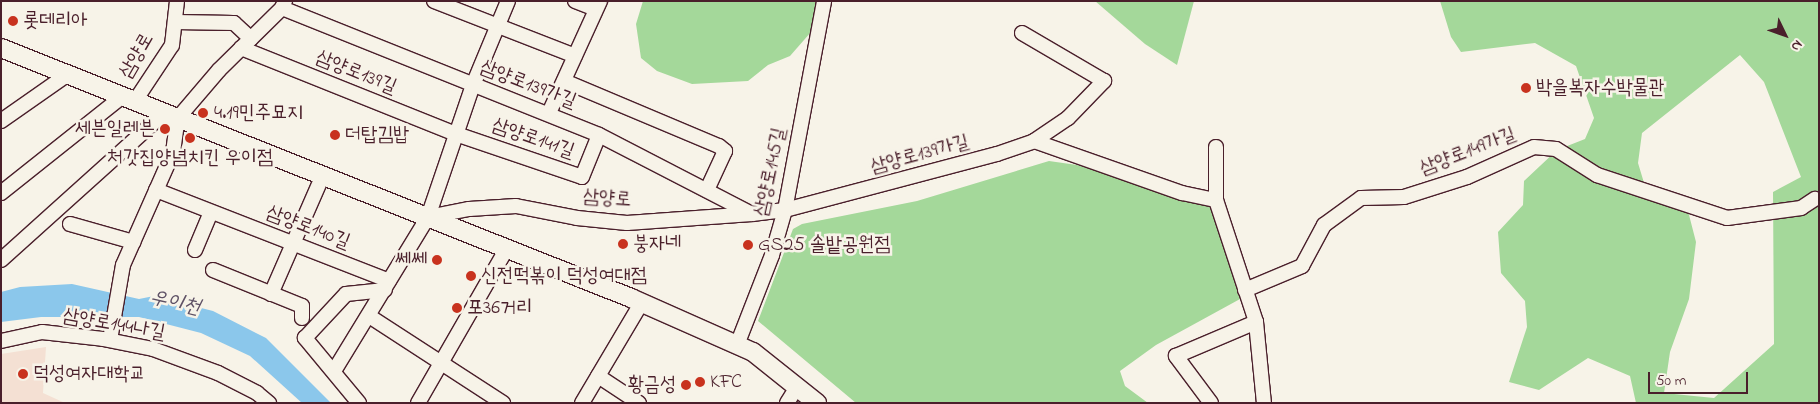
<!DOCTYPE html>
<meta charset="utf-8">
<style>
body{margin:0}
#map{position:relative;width:1820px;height:404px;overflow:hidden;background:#f7f3e8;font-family:"Indie Flower","Poor Story",sans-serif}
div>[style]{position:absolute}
.built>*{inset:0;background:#f4e0d3}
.green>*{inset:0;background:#a4d89a}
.water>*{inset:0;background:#8bc7eb}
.roads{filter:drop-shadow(1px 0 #4a1f2b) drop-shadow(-1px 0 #4a1f2b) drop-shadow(0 1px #4a1f2b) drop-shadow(0 -1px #4a1f2b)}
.minor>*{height:14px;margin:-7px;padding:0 7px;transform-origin:7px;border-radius:7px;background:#f7f3e8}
.major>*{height:18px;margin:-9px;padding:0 9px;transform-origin:9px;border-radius:9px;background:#f7f3e8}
.dots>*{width:14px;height:14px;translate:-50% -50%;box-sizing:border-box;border:2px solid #f7f3e8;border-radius:50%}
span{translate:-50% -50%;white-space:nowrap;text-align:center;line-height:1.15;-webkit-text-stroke:5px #f7f3e8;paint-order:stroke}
.poi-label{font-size:20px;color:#4a1f2b}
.left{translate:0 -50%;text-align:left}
.right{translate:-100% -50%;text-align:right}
.street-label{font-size:20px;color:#4a1f2b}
.water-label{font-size:21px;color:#5e5165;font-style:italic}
.frame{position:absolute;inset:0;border:2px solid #4a1f2b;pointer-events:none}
.north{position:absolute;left:1760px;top:10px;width:50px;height:50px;-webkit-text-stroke:4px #f7f3e8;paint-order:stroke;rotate:132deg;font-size:14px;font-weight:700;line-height:20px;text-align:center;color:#4a1f2b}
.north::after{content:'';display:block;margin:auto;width:18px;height:22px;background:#4a1f2b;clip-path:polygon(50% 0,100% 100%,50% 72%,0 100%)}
.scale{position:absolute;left:1648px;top:372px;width:100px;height:22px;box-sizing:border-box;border:2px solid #4a1f2b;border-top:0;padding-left:6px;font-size:15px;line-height:18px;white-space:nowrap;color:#4a1f2b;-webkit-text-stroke:4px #f7f3e8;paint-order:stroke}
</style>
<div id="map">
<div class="built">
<div style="clip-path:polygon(46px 347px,43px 393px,65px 403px,1px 403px,1px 354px)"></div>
</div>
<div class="green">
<div style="clip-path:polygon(643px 1px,828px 1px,825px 16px,790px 56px,768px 65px,748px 81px,692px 84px,657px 71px,641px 58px,636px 24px)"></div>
<div style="clip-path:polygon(1095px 1px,1194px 1px,1177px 65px,1145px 44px)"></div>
<div style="clip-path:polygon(evenodd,1440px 1px,1819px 1px,1819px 403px,1636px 403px,1630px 376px,1588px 358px,1539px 390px,1509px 382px,1527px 327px,1525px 301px,1501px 273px,1498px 232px,1523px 205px,1524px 181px,1557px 150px,1585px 139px,1594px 118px,1576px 66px,1535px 43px,1461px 52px,1451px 37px,1440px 1px,1740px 55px,1764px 82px,1801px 177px,1773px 192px,1774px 344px,1714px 398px,1664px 393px,1670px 352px,1689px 299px,1696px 242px,1688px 211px,1648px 196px,1638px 163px,1642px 133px,1740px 55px)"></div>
<div style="clip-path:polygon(1049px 161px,1077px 165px,1216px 206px,1251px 293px,1156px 345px,1120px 371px,1125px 386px,1148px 403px,856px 403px,758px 321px,793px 229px,802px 224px,917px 201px)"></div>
</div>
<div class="water">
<div style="clip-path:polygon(72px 284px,139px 299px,154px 296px,213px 311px,266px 338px,331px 403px,302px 403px,250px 356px,201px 333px,139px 317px,41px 317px,1px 322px,1px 292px,20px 287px)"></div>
</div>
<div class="roads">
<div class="minor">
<div style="left:434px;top:1px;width:151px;rotate:21.3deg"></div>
<div style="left:575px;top:1px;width:22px;rotate:21deg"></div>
<div style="left:282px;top:8px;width:341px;rotate:21.8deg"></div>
<div style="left:599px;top:135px;width:172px;rotate:27.3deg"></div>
<div style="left:175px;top:22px;width:59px;rotate:1deg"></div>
<div style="left:234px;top:23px;width:23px;rotate:43deg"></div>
<div style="left:241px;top:48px;width:232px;rotate:21.8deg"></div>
<div style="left:456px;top:134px;width:133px;rotate:18.8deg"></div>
<div style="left:582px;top:177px;width:45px;rotate:-68deg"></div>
<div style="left:564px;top:81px;width:168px;rotate:22.8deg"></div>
<div style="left:719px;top:146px;width:8px;rotate:40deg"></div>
<div style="left:725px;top:151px;width:43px;rotate:114.8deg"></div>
<div style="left:135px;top:101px;width:67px;rotate:-56.5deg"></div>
<div style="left:172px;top:45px;width:44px;rotate:-83.5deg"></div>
<div style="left:549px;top:113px;width:123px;rotate:-65.5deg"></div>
<div style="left:1px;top:121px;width:82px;rotate:-35deg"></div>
<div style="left:1034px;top:141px;width:157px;rotate:19.4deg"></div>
<div style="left:1182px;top:193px;width:35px;rotate:12deg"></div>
<div style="left:1216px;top:200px;width:53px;rotate:-90deg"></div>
<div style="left:156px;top:190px;width:250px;rotate:21.3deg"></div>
<div style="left:1px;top:193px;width:156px;rotate:-38.5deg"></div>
<div style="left:1216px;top:200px;width:128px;rotate:71.8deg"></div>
<div style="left:1256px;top:322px;width:81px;rotate:84.4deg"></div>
<div style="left:428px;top:217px;width:42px;rotate:-11deg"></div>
<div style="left:469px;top:209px;width:47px;rotate:-3.7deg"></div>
<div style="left:516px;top:206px;width:62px;rotate:11.1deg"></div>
<div style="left:577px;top:218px;width:50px;rotate:5.7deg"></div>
<div style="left:627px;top:223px;width:125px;rotate:-4.1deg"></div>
<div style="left:752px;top:214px;width:33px;rotate:-7deg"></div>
<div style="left:785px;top:210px;width:219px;rotate:-14.8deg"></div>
<div style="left:997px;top:154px;width:39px;rotate:-19deg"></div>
<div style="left:1034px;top:141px;width:41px;rotate:-34.1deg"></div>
<div style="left:1068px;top:118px;width:52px;rotate:-45.8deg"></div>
<div style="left:1104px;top:81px;width:95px;rotate:-149.7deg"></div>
<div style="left:70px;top:224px;width:66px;rotate:15.9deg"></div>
<div style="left:195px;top:250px;width:41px;rotate:-67.2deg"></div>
<div style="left:1px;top:260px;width:219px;rotate:-42deg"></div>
<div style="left:213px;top:270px;width:96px;rotate:22deg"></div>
<div style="left:302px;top:306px;width:12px;rotate:90deg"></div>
<div style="left:1245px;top:290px;width:62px;rotate:-22.8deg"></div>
<div style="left:1302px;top:266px;width:47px;rotate:-61.8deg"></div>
<div style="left:1324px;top:225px;width:46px;rotate:-36.1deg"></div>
<div style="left:1361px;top:198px;width:43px;rotate:-1.3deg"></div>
<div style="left:1404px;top:197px;width:66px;rotate:-17.6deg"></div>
<div style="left:1467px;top:177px;width:73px;rotate:-24.1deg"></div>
<div style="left:1534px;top:147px;width:22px;rotate:5deg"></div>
<div style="left:1556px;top:149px;width:49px;rotate:32.4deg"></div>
<div style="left:1597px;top:175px;width:137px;rotate:18.3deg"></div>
<div style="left:1727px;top:218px;width:75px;rotate:-7.7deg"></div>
<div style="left:1801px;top:208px;width:17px;rotate:-33deg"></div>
<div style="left:271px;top:294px;width:130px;rotate:-66.4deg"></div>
<div style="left:369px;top:316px;width:160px;rotate:33deg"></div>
<div style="left:110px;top:340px;width:76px;rotate:-80.2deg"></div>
<div style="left:123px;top:265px;width:124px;rotate:-66.1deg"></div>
<div style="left:173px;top:152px;width:34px;rotate:-82deg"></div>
<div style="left:178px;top:118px;width:63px;rotate:-49.5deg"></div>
<div style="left:219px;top:70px;width:88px;rotate:-44.5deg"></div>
<div style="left:282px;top:8px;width:8px;rotate:-67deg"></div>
<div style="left:1px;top:341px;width:42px;rotate:-12.4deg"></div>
<div style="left:42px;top:332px;width:61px;rotate:6.5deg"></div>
<div style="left:103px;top:339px;width:51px;rotate:11.3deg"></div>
<div style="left:153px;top:349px;width:69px;rotate:20.3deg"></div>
<div style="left:218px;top:373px;width:44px;rotate:27.1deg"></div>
<div style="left:257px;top:393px;width:16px;rotate:40deg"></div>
<div style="left:737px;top:345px;width:97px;rotate:-68.7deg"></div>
<div style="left:772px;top:255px;width:47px;rotate:-73.9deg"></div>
<div style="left:785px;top:210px;width:213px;rotate:-79.4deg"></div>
<div style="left:334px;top:371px;width:180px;rotate:-58.6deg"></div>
<div style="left:428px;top:217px;width:139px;rotate:-71.2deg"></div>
<div style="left:473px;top:85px;width:91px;rotate:-67.4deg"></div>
<div style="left:598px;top:376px;width:49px;rotate:33.4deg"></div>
<div style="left:359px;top:403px;width:85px;rotate:-129.7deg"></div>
<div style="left:305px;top:338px;width:60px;rotate:-47deg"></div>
<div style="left:346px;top:294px;width:39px;rotate:-6deg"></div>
<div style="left:418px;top:403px;width:179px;rotate:-60.1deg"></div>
<div style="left:582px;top:403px;width:117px;rotate:-59.3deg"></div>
<div style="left:787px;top:403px;width:19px;rotate:-58deg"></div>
<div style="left:1211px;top:403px;width:59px;rotate:-126.7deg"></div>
<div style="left:1176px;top:356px;width:87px;rotate:-23deg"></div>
</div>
<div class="major">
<div style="left:1px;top:48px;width:678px;rotate:21.64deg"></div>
<div style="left:631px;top:298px;width:133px;rotate:23.9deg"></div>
<div style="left:753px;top:352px;width:82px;rotate:38.6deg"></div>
</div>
</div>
<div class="dots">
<div style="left:13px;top:21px;background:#c8321e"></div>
<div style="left:1526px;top:88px;background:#c8321e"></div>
<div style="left:203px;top:113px;background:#c8321e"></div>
<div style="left:165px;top:129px;background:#c8321e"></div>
<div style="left:335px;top:135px;background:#c8321e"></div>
<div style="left:190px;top:138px;background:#c8321e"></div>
<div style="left:623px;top:244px;background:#c8321e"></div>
<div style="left:748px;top:245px;background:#c8321e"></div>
<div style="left:437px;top:260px;background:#c8321e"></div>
<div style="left:471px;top:276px;background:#c8321e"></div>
<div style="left:457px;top:308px;background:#c8321e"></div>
<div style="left:23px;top:374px;background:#c8321e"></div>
<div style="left:700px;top:382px;background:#c8321e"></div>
<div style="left:686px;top:385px;background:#c8321e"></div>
</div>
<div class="poi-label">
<span class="left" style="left:23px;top:21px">롯데리아</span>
<span class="left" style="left:1536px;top:88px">박을복자수박물관</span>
<span class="left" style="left:214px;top:113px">4.19민주묘지</span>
<span class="right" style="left:155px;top:129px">세븐일레븐</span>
<span class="left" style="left:345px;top:135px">더탑김밥</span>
<span style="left:190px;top:158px">처갓집양념치킨 우이점</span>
<span class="left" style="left:633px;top:244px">붕자네</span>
<span class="left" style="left:758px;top:245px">GS25 솔밭공원점</span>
<span class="right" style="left:427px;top:260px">쎄쎄</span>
<span class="left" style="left:481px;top:276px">신전떡볶이 덕성여대점</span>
<span class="left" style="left:467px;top:308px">포36거리</span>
<span class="left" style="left:33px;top:374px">덕성여자대학교</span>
<span class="left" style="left:710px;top:382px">KFC</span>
<span class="right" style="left:676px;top:385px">황금성</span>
</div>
<div class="street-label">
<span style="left:137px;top:56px;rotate:-60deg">삼양로</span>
<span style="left:356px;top:73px;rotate:22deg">삼양로139길</span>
<span style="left:528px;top:85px;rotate:21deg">삼양로139가길</span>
<span style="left:533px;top:139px;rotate:19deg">삼양로141길</span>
<span style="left:1468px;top:152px;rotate:-21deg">삼양로149가길</span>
<span style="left:920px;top:155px;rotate:-15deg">삼양로139가길</span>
<span style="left:771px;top:172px;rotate:-78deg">삼양로145길</span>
<span style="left:607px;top:199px;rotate:4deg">삼양로</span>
<span style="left:308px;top:228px;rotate:21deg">삼양로140길</span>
<span style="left:114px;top:325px;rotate:10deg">삼양로144나길</span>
</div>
<div class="water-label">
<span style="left:175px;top:303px;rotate:13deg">우이천</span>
</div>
<div class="frame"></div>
<div class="north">N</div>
<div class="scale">50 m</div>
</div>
